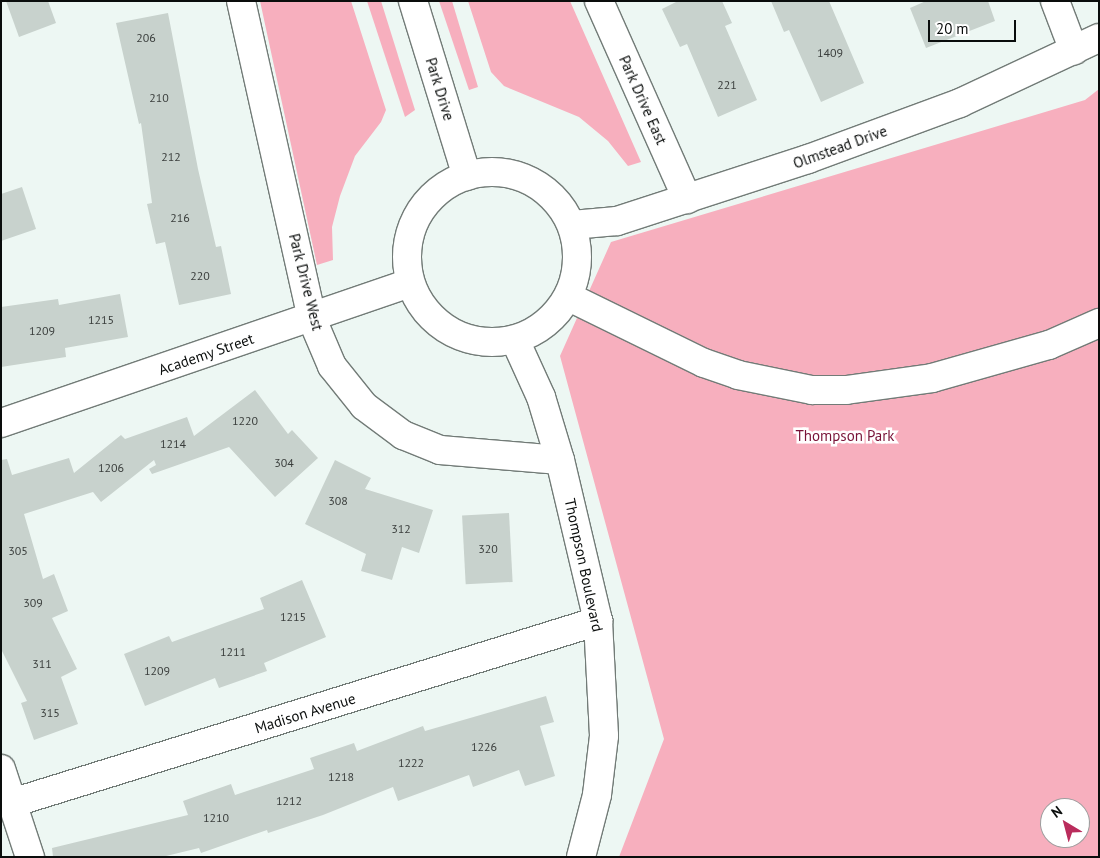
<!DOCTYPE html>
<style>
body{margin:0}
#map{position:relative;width:1100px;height:858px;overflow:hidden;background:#edf7f3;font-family:"PT Sans",sans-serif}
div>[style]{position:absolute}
.green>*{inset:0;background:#f7afbe}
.building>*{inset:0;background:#c8d2cd;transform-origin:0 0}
.roads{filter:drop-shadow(1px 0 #727b77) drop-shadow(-1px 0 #727b77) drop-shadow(0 1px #727b77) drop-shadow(0 -1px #727b77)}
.minor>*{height:28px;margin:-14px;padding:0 14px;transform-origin:14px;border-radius:14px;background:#fff}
.minor>.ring{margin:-14px;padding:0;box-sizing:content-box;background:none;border:28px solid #fff;border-radius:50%}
span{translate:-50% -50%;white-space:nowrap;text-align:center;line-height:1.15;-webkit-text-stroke:5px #fff;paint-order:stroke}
.number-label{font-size:12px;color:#3a3e3c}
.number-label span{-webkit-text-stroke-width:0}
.street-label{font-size:15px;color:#0a0d0c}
.park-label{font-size:15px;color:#781237}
.frame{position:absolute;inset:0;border:2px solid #0a0d0c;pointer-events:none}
.north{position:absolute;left:1040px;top:798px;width:50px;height:50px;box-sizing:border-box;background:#fff;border:1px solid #9d9e9e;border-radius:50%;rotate:323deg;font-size:14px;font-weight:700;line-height:20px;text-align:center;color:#0a0d0c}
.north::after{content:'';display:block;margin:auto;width:18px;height:22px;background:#ba2c5c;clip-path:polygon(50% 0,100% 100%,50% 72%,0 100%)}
.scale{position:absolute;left:928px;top:20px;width:88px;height:22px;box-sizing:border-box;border:2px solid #0a0d0c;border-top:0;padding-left:6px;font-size:15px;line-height:18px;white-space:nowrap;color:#0a0d0c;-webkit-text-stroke:4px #fff;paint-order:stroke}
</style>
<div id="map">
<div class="green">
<div style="clip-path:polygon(260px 1px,351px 1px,386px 110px,381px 122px,355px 156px,340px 196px,332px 227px,333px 260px,317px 265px)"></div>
<div style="clip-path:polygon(367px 1px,381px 1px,415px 110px,405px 117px)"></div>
<div style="clip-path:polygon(439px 1px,452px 1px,478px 87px,469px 90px)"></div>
<div style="clip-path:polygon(468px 1px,570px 1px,641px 162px,628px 166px,608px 141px,579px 117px,504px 86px,491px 72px)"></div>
<div style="clip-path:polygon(evenodd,1099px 89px,1099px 857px,619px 857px,664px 739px,560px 356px,611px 242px,1085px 100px,1099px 89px,1050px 808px,1080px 808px,1080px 838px,1050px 838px,1050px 808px)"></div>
</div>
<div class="building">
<div style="clip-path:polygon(6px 1px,48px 1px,56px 23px,19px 37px)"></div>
<div style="clip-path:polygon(678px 1px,722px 1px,732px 23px,725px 26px,757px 100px,718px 117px,687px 44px,680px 47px,662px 9px)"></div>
<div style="clip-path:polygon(771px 1px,829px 1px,864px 83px,821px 102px,789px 30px,784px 32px)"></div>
<div style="clip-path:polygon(926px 1px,988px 1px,995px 21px,926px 48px,910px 8px)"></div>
<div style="clip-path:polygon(168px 13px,198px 169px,216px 247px,221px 246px,231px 294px,179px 305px,165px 242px,156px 244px,147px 204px,152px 203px,141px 123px,139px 124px,116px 23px)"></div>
<div style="clip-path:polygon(22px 187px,36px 229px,1px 241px,1px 194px)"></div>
<div style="clip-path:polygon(120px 294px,128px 337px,65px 348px,66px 357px,1px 367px,1px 307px,58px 299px,59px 305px)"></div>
<div style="clip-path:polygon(255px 390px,288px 434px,292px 430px,318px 458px,275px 497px,229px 447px,152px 474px,149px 469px,156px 465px,154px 460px,101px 502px,93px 492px,24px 514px,43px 579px,54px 574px,68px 611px,52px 618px,77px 669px,61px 677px,78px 724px,34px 740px,21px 703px,27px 701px,1px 649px,1px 460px,7px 459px,12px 475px,69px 458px,74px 473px,121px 435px,125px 439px,187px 417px,194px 436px)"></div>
<div style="clip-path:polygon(335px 460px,371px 478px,365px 489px,433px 510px,419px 553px,402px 547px,392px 580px,361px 571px,366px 554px,305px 524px)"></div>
<div style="left:509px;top:513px;width:69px;height:47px;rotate:87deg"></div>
<div style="clip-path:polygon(302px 580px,326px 637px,264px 663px,267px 671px,219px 688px,215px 678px,145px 706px,124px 654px,169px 636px,172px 642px,264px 609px,260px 598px)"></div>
<div style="clip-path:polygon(546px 696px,554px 722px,540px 726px,555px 776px,525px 786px,519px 770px,473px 787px,469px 775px,398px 801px,393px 787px,323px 815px,268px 833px,267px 830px,201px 853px,199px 848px,162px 857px,53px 857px,52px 848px,188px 815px,183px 801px,231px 784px,235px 795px,314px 769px,310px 758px,354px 743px,357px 751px,423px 726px,425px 731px)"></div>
</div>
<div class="roads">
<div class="minor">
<div style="left:241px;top:1px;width:326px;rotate:77.4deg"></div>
<div style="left:312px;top:319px;width:51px;rotate:66.9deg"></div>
<div style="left:332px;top:366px;width:51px;rotate:51.3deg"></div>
<div style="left:364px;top:406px;width:49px;rotate:36.6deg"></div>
<div style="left:403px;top:435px;width:40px;rotate:22deg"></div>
<div style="left:440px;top:450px;width:120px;rotate:4.8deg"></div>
<div style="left:413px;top:1px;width:183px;rotate:72.9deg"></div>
<div style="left:599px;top:1px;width:217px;rotate:66deg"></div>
<div style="left:1055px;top:1px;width:53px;rotate:69.2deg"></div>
<div class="ring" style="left:407px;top:172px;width:142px;height:142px"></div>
<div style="left:572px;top:225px;width:45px;rotate:-5.1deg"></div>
<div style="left:617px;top:221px;width:201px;rotate:-18deg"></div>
<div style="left:808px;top:159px;width:162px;rotate:-20.2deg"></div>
<div style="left:960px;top:103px;width:153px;rotate:-25.1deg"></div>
<div style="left:569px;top:297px;width:150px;rotate:26.1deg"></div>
<div style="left:704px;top:363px;width:36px;rotate:19deg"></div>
<div style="left:738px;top:375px;width:76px;rotate:11.5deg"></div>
<div style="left:812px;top:390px;width:34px"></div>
<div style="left:846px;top:390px;width:87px;rotate:-7.9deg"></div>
<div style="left:932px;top:378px;width:122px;rotate:-15.8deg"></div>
<div style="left:1049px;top:345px;width:55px;rotate:-23.7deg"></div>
<div style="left:515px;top:340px;width:63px;rotate:65.5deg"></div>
<div style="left:541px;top:397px;width:66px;rotate:73.2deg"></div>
<div style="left:560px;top:460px;width:165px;rotate:76.7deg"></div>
<div style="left:598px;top:621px;width:115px;rotate:87deg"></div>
<div style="left:604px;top:736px;width:59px;rotate:96.8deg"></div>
<div style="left:597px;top:795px;width:64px;rotate:104.5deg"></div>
<div style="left:1px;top:423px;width:432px;rotate:-18.9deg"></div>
<div style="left:1px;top:769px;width:93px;rotate:71.8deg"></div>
<div style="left:12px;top:803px;width:614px;rotate:-17.25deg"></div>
</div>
</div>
<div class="number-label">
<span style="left:146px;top:38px">206</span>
<span style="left:830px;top:53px">1409</span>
<span style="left:727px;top:85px">221</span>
<span style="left:159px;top:98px">210</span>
<span style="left:171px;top:157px">212</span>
<span style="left:180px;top:218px">216</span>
<span style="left:200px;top:276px">220</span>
<span style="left:101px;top:320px">1215</span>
<span style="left:42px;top:331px">1209</span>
<span style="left:245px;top:421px">1220</span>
<span style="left:173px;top:444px">1214</span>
<span style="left:284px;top:463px">304</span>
<span style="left:111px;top:468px">1206</span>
<span style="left:338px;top:501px">308</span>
<span style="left:401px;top:529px">312</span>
<span style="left:488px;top:549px">320</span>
<span style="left:18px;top:551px">305</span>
<span style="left:33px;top:603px">309</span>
<span style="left:293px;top:617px">1215</span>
<span style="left:233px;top:652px">1211</span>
<span style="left:42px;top:664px">311</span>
<span style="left:157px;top:671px">1209</span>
<span style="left:50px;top:713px">315</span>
<span style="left:484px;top:747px">1226</span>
<span style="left:411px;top:763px">1222</span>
<span style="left:341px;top:777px">1218</span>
<span style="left:289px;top:801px">1212</span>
<span style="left:216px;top:818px">1210</span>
</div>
<div class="street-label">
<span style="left:440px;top:89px;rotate:73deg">Park Drive</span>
<span style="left:643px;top:100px;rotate:66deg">Park Drive East</span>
<span style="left:840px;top:147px;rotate:-20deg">Olmstead Drive</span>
<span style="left:306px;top:282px;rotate:76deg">Park Drive West</span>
<span style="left:206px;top:354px;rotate:-19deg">Academy Street</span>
<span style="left:584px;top:565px;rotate:78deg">Thompson Boulevard</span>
<span style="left:305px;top:713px;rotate:-17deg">Madison Avenue</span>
</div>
<div class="park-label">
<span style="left:845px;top:436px">Thompson Park</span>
</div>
<div class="frame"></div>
<div class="north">N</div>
<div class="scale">20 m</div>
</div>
